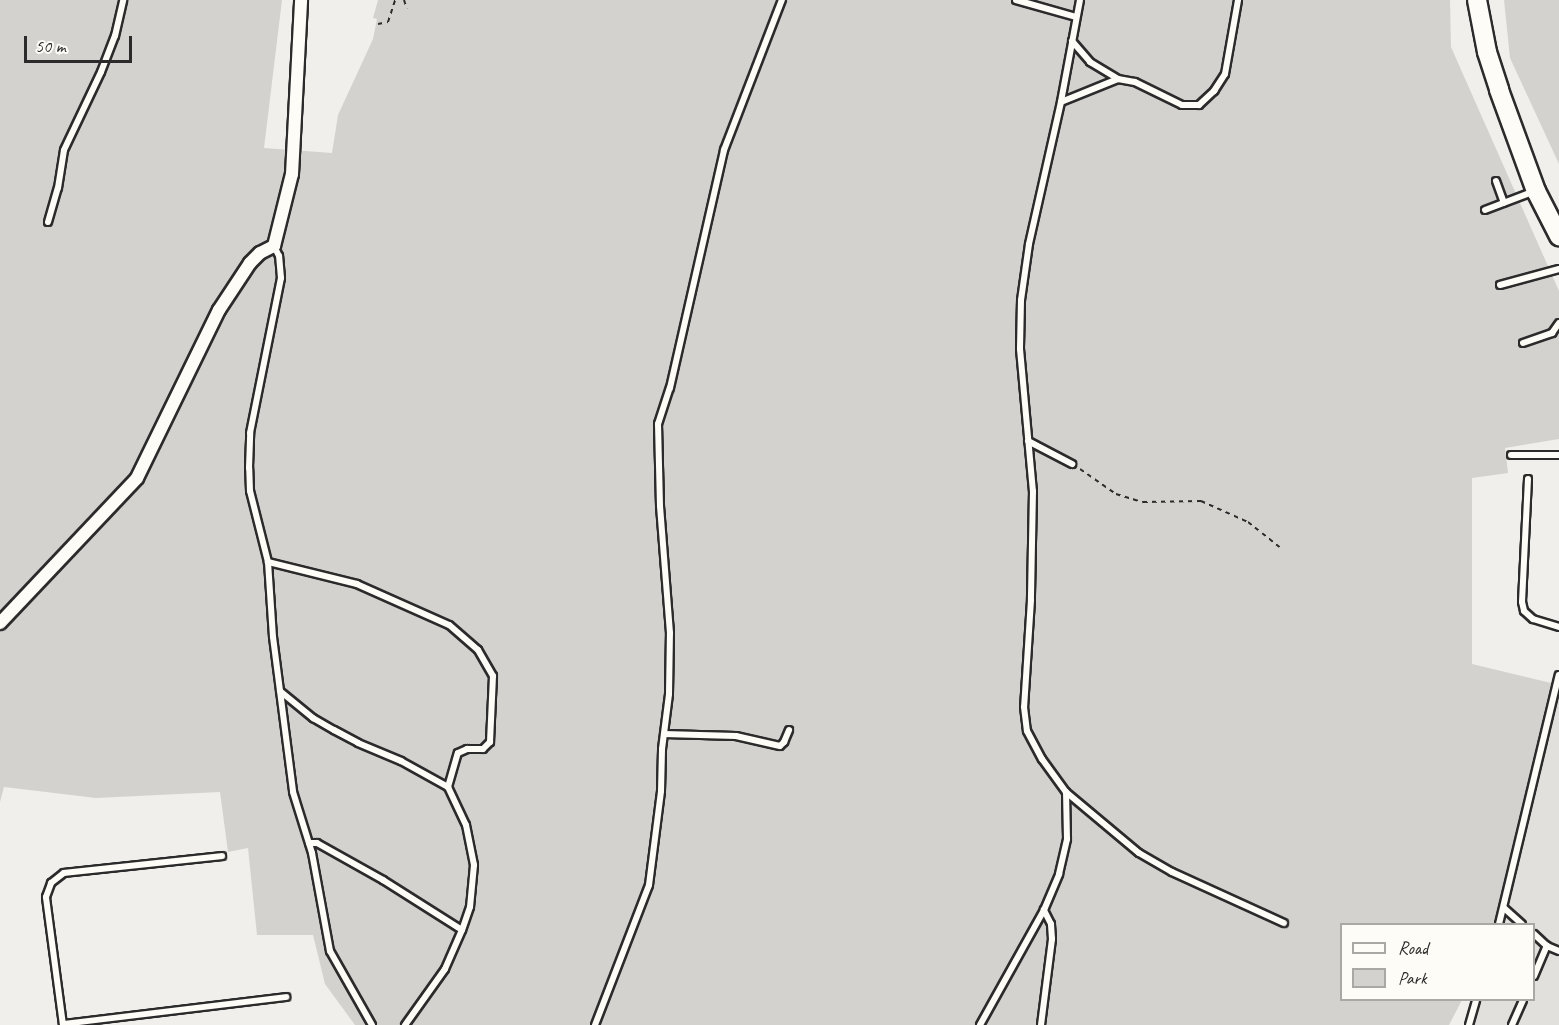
<!DOCTYPE html>
<style>
body{margin:0}
#map{position:relative;width:1559px;height:1025px;overflow:hidden;background:#f0efeb;font-family:Caveat,sans-serif}
div>[style]{position:absolute}
.built>*{inset:0;background:#e1e0dc}
.green>*{inset:0;background:#d3d2cf}
.path>*{height:2px;margin-top:-1px;transform-origin:0;background:repeating-linear-gradient(90deg,#2b2b2b 0 4.5px,transparent 0 9px)}
.roads{filter:drop-shadow(2px 0 #2b2b2b) drop-shadow(-2px 0 #2b2b2b) drop-shadow(0 2px #2b2b2b) drop-shadow(0 -2px #2b2b2b)}
.service>*{height:6px;margin:-3px;padding:0 3px;transform-origin:3px;border-radius:3px;background:#fdfcf7}
.minor>*{height:12px;margin:-6px;padding:0 6px;transform-origin:6px;border-radius:6px;background:#fdfcf7}
.secondary>*{height:18px;margin:-9px;padding:0 9px;transform-origin:9px;border-radius:9px;background:#fdfcf7}
span{translate:-50% -50%;white-space:nowrap;text-align:center;line-height:1.15;-webkit-text-stroke:4.5px #fdfcf7;paint-order:stroke}
.legend{position:absolute;left:1340px;top:923px;width:195px;height:78px;box-sizing:border-box;background:#fdfcf7;border:2px solid #a9a8a5;margin:0;padding:8px 10px;list-style:none;font-size:18px;color:#2b2b2b}
.legend li{display:flex;align-items:center;gap:12px;height:30px}
.legend b{width:30px;border:2px solid #a9a8a5}
.scale{position:absolute;left:24px;top:36px;width:108px;height:27px;box-sizing:border-box;border:3px solid #2b2b2b;border-top:0;padding-left:8px;font-size:18px;line-height:21px;white-space:nowrap;color:#2b2b2b;-webkit-text-stroke:4px #fdfcf7;paint-order:stroke}
</style>
<div id="map">
<div class="built">
<div style="clip-path:polygon(1559px 687px,1559px 1025px,1474px 1025px,1481px 1000px,1534px 1000px,1534px 924px,1504px 924px)"></div>
</div>
<div class="green">
<div style="clip-path:polygon(0 0,282px 0,264px 148px,332px 153px,338px 115px,373px 39px,377px 19px,373px 18px,378px 0,1450px 0,1451px 47px,1559px 291px,1559px 439px,1505px 448px,1508px 473px,1472px 478px,1472px 664px,1551px 683px,1494px 924px,1342px 924px,1342px 1000px,1462px 1000px,1449px 1025px,355px 1025px,325px 984px,313px 935px,257px 935px,248px 848px,228px 852px,220px 792px,96px 798px,4px 787px,0 802px)"></div>
<div style="clip-path:polygon(1504px 0,1559px 0,1559px 164px,1510px 58px)"></div>
</div>
<div class="path">
<div style="left:404px;top:0;width:9px;rotate:72deg"></div>
<div style="left:378px;top:24px;width:10px;rotate:-11deg"></div>
<div style="left:388px;top:22px;width:23px;rotate:-72deg"></div>
<div style="left:1080px;top:469px;width:44px;rotate:34.8deg"></div>
<div style="left:1116px;top:494px;width:28px;rotate:17deg"></div>
<div style="left:1143px;top:502px;width:58px;rotate:-1deg"></div>
<div style="left:1201px;top:501px;width:51px;rotate:24.1deg"></div>
<div style="left:1248px;top:522px;width:43px;rotate:38.5deg"></div>
</div>
<div class="roads">
<div class="service">
<div style="left:1016px;top:0;width:62px;rotate:15.8deg"></div>
<div style="left:1080px;top:0;width:104px;rotate:100.6deg"></div>
<div style="left:1061px;top:102px;width:146px;rotate:102.7deg"></div>
<div style="left:1029px;top:244px;width:57px;rotate:98.1deg"></div>
<div style="left:1021px;top:300px;width:49px;rotate:91.2deg"></div>
<div style="left:1020px;top:349px;width:143px;rotate:84.8deg"></div>
<div style="left:1033px;top:491px;width:109px;rotate:91.1deg"></div>
<div style="left:1031px;top:600px;width:107px;rotate:93.7deg"></div>
<div style="left:1024px;top:707px;width:24px;rotate:83deg"></div>
<div style="left:1027px;top:731px;width:32px;rotate:62deg"></div>
<div style="left:1042px;top:759px;width:41px;rotate:54deg"></div>
<div style="left:1066px;top:792px;width:95px;rotate:39.9deg"></div>
<div style="left:1139px;top:853px;width:38px;rotate:30deg"></div>
<div style="left:1172px;top:872px;width:123px;rotate:24.5deg"></div>
<div style="left:1072px;top:41px;width:28px;rotate:49deg"></div>
<div style="left:1090px;top:62px;width:33px;rotate:31deg"></div>
<div style="left:1118px;top:79px;width:17px;rotate:10deg"></div>
<div style="left:1135px;top:82px;width:52px;rotate:26.1deg"></div>
<div style="left:1182px;top:105px;width:17px"></div>
<div style="left:1199px;top:105px;width:21px;rotate:-43deg"></div>
<div style="left:1214px;top:91px;width:20px;rotate:-57deg"></div>
<div style="left:1225px;top:74px;width:75px;rotate:-80deg"></div>
<div style="left:1061px;top:102px;width:61px;rotate:-22deg"></div>
<div style="left:1496px;top:181px;width:23px;rotate:70deg"></div>
<div style="left:1485px;top:210px;width:53px;rotate:-20.8deg"></div>
<div style="left:48px;top:222px;width:35px;rotate:-74deg"></div>
<div style="left:58px;top:188px;width:38px;rotate:-81deg"></div>
<div style="left:64px;top:150px;width:86px;rotate:-64.6deg"></div>
<div style="left:101px;top:72px;width:39px;rotate:-69deg"></div>
<div style="left:115px;top:36px;width:37px;rotate:-77deg"></div>
<div style="left:1500px;top:285px;width:61px;rotate:-15.2deg"></div>
<div style="left:1523px;top:343px;width:31px;rotate:-19deg"></div>
<div style="left:1552px;top:333px;width:12px;rotate:-55deg"></div>
<div style="left:1028px;top:441px;width:50px;rotate:27.6deg"></div>
<div style="left:1511px;top:455px;width:48px"></div>
<div style="left:1528px;top:479px;width:123px;rotate:92.8deg"></div>
<div style="left:1522px;top:602px;width:9px;rotate:77deg"></div>
<div style="left:1524px;top:611px;width:12px;rotate:42deg"></div>
<div style="left:1533px;top:619px;width:27px;rotate:17deg"></div>
<div style="left:268px;top:562px;width:73px;rotate:-104.2deg"></div>
<div style="left:250px;top:491px;width:23px;rotate:-92deg"></div>
<div style="left:249px;top:468px;width:35px;rotate:-88deg"></div>
<div style="left:250px;top:433px;width:158px;rotate:-78.7deg"></div>
<div style="left:281px;top:278px;width:22px;rotate:-95deg"></div>
<div style="left:279px;top:256px;width:11px;rotate:-117deg"></div>
<div style="left:280px;top:691px;width:43px;rotate:39.3deg"></div>
<div style="left:313px;top:718px;width:24px;rotate:30deg"></div>
<div style="left:334px;top:730px;width:27px;rotate:28deg"></div>
<div style="left:358px;top:743px;width:47px;rotate:22.7deg"></div>
<div style="left:401px;top:761px;width:54px;rotate:29deg"></div>
<div style="left:448px;top:787px;width:35px;rotate:-74deg"></div>
<div style="left:458px;top:753px;width:10px;rotate:-24deg"></div>
<div style="left:467px;top:749px;width:16px"></div>
<div style="left:483px;top:749px;width:10px;rotate:-45deg"></div>
<div style="left:490px;top:742px;width:66px;rotate:-87.4deg"></div>
<div style="left:493px;top:676px;width:30px;rotate:-120deg"></div>
<div style="left:478px;top:650px;width:38px;rotate:-139deg"></div>
<div style="left:449px;top:625px;width:101px;rotate:-156deg"></div>
<div style="left:357px;top:584px;width:92px;rotate:-166.1deg"></div>
<div style="left:268px;top:562px;width:75px;rotate:86.2deg"></div>
<div style="left:273px;top:637px;width:156px;rotate:82.6deg"></div>
<div style="left:293px;top:792px;width:64px;rotate:72.7deg"></div>
<div style="left:312px;top:853px;width:100px;rotate:79.6deg"></div>
<div style="left:330px;top:951px;width:85px;rotate:60.4deg"></div>
<div style="left:664px;top:734px;width:72px;rotate:1.6deg"></div>
<div style="left:736px;top:736px;width:45px;rotate:12.8deg"></div>
<div style="left:780px;top:746px;width:6px;rotate:-45deg"></div>
<div style="left:784px;top:742px;width:13px;rotate:-67deg"></div>
<div style="left:448px;top:787px;width:42px;rotate:64.7deg"></div>
<div style="left:466px;top:825px;width:41px;rotate:78.7deg"></div>
<div style="left:474px;top:865px;width:42px;rotate:95.4deg"></div>
<div style="left:470px;top:907px;width:24px;rotate:109deg"></div>
<div style="left:309px;top:843px;width:8px"></div>
<div style="left:317px;top:843px;width:76px;rotate:29.3deg"></div>
<div style="left:383px;top:880px;width:93px;rotate:32.3deg"></div>
<div style="left:462px;top:930px;width:43px;rotate:113.6deg"></div>
<div style="left:445px;top:969px;width:69px;rotate:125.5deg"></div>
<div style="left:1504px;top:908px;width:24px;rotate:42deg"></div>
<div style="left:1499px;top:924px;width:256px;rotate:-76.5deg"></div>
<div style="left:1534px;top:934px;width:18px;rotate:43deg"></div>
<div style="left:1547px;top:946px;width:13px;rotate:23deg"></div>
<div style="left:1534px;top:976px;width:33px;rotate:-67deg"></div>
<div style="left:63px;top:1024px;width:225px;rotate:-6.9deg"></div>
<div style="left:63px;top:1025px;width:129px;rotate:-97.6deg"></div>
<div style="left:46px;top:897px;width:15px;rotate:-70deg"></div>
<div style="left:51px;top:883px;width:16px;rotate:-38deg"></div>
<div style="left:64px;top:873px;width:159px;rotate:-6.1deg"></div>
<div style="left:595px;top:1025px;width:150px;rotate:-68.9deg"></div>
<div style="left:649px;top:885px;width:95px;rotate:-82.7deg"></div>
<div style="left:661px;top:791px;width:42px;rotate:-88.6deg"></div>
<div style="left:662px;top:749px;width:55px;rotate:-82.7deg"></div>
<div style="left:669px;top:694px;width:61px;rotate:-89.1deg"></div>
<div style="left:670px;top:633px;width:127px;rotate:-94.5deg"></div>
<div style="left:660px;top:506px;width:82px;rotate:-91.4deg"></div>
<div style="left:658px;top:424px;width:38px;rotate:-72deg"></div>
<div style="left:670px;top:388px;width:244px;rotate:-77.2deg"></div>
<div style="left:724px;top:150px;width:161px;rotate:-68.9deg"></div>
<div style="left:980px;top:1025px;width:132px;rotate:-60.9deg"></div>
<div style="left:1044px;top:910px;width:39px;rotate:-67deg"></div>
<div style="left:1059px;top:874px;width:36px;rotate:-77deg"></div>
<div style="left:1067px;top:839px;width:47px;rotate:-91.2deg"></div>
<div style="left:1041px;top:1025px;width:87px;rotate:-82.7deg"></div>
<div style="left:1052px;top:939px;width:15px;rotate:-94deg"></div>
<div style="left:1051px;top:924px;width:16px;rotate:-117deg"></div>
<div style="left:1469px;top:1025px;width:26px;rotate:-74deg"></div>
<div style="left:1512px;top:1025px;width:27px;rotate:-66deg"></div>
</div>
<div class="minor">
<div style="left:0;top:623px;width:199px;rotate:-46.6deg"></div>
<div style="left:137px;top:478px;width:187px;rotate:-64deg"></div>
<div style="left:219px;top:310px;width:56px;rotate:-56.6deg"></div>
<div style="left:250px;top:263px;width:14px;rotate:-45deg"></div>
<div style="left:260px;top:253px;width:16px;rotate:-27deg"></div>
<div style="left:274px;top:246px;width:74px;rotate:-76deg"></div>
<div style="left:292px;top:174px;width:174px;rotate:-87deg"></div>
</div>
<div class="secondary">
<div style="left:1477px;top:0;width:53px;rotate:79.1deg"></div>
<div style="left:1487px;top:52px;width:40px;rotate:72deg"></div>
<div style="left:1499px;top:90px;width:108px;rotate:69.9deg"></div>
<div style="left:1536px;top:191px;width:51px;rotate:62.9deg"></div>
</div>
</div>
<ul class="legend">
<li><b style="height:8px;background:#fdfcf7"></b>Road</li>
<li><b style="height:16px;background:#d3d2cf"></b>Park</li>
</ul>
<div class="scale">50 m</div>
</div>
